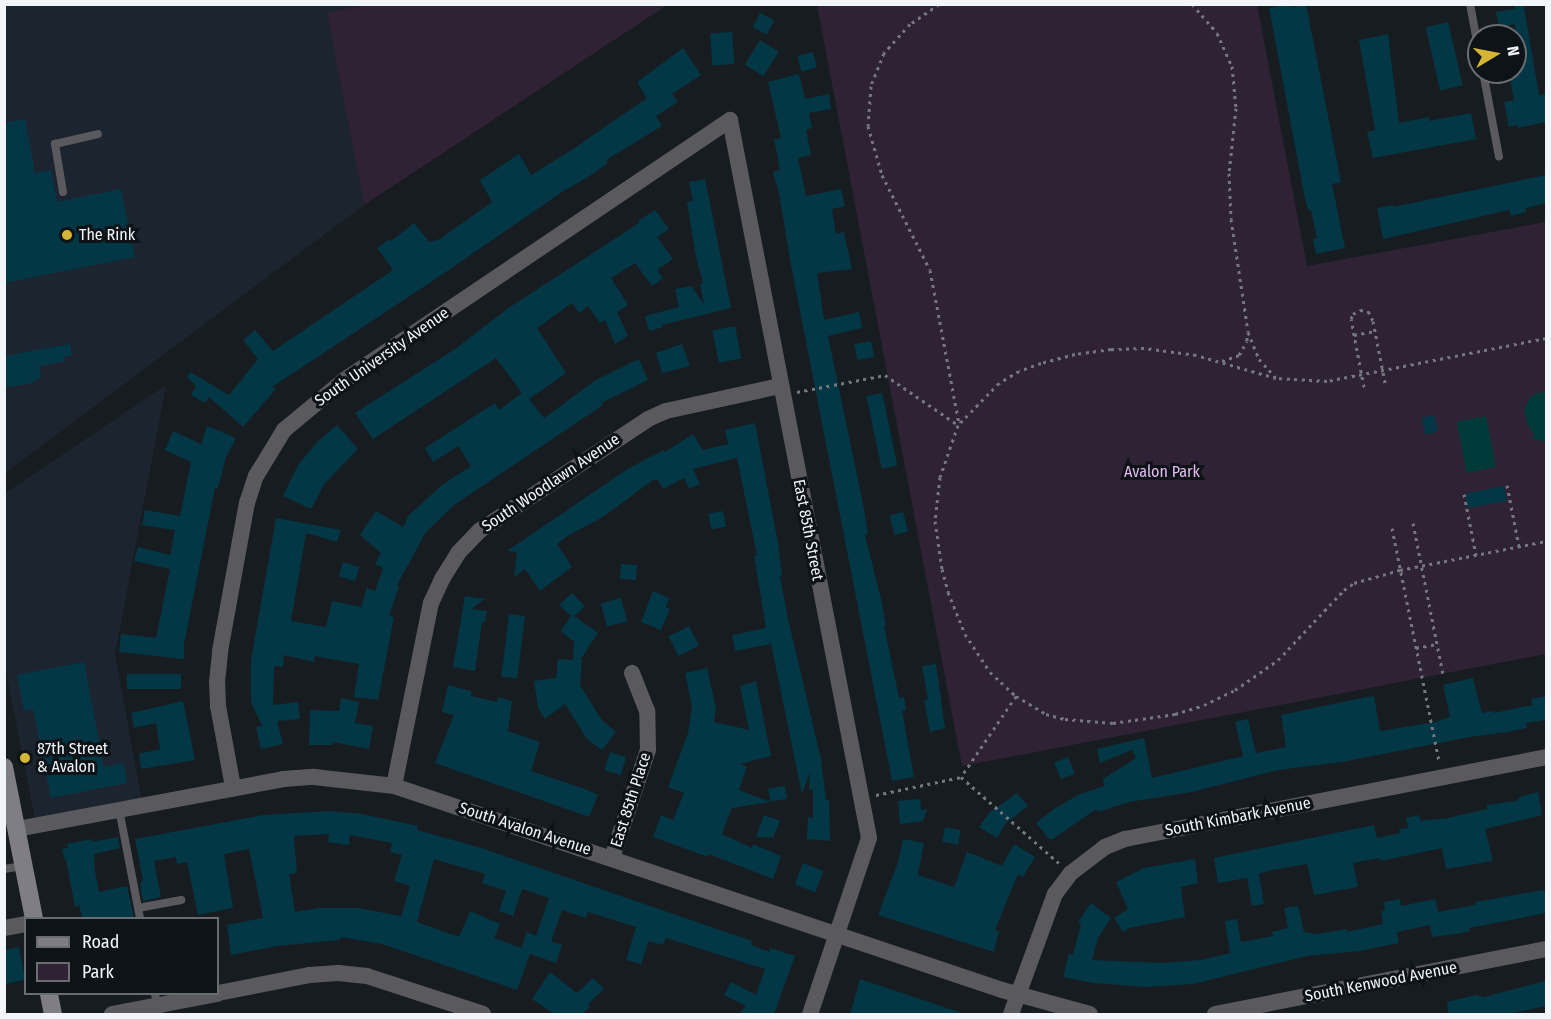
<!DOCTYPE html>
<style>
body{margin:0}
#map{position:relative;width:1551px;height:1019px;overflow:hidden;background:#171c21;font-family:"Fira Sans Condensed",sans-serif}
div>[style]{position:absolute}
.built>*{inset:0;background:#1c252f}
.green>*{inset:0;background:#302235}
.water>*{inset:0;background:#003b39;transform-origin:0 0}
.building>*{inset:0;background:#033746;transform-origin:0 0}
.path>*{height:3px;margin-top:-1.5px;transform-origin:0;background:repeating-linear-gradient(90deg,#74787d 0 3px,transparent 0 7.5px)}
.lane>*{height:8px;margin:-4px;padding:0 4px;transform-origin:4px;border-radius:4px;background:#5a5a5e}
.street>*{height:16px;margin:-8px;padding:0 8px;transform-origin:8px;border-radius:8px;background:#5a5a5e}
.secondary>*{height:18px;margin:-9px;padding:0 9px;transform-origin:9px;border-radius:9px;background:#7e7e84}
.dots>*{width:16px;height:16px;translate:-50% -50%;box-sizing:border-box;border:3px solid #0e1318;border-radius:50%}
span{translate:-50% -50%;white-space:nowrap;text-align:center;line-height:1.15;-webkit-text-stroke:6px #0e1318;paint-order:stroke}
.poi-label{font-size:16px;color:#f2f5fa}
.left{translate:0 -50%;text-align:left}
.street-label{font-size:16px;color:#f2f5fa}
.park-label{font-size:16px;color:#e4bbf1}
.frame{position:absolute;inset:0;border:6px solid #f2f5fa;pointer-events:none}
.legend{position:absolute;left:24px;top:917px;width:195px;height:78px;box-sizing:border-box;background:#0e1318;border:2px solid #696d72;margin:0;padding:8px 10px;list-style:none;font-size:18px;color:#f2f5fa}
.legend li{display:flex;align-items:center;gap:12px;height:30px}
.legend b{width:30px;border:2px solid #696d72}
.north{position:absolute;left:1467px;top:24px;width:60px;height:60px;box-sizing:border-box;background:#0e1318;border:2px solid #696d72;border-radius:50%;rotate:80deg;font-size:16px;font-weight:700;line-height:24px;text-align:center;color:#f2f5fa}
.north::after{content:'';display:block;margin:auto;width:21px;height:27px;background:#d5b534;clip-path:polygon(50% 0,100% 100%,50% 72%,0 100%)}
</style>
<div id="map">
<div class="built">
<div style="clip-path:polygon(5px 5px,363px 5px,327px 13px,364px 205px,5px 473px)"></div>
<div style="clip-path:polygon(166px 385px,115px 654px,142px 802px,36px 823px,5px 667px,4px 494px)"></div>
</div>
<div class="green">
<div style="clip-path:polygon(363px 5px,363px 4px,667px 5px,364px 205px,327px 13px)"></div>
<div style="clip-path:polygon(817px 5px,1257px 5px,1307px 266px,1546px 222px,1546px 654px,962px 766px)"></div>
</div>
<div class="water">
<div style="clip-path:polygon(1546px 392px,1546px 442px,1545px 442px,1532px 438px,1534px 435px,1527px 423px,1524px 408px,1531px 397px,1536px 393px)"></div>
<div style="left:1486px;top:416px;width:52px;height:30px;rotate:79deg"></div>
</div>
<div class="building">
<div style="clip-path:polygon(1287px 4px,1293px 7px,1306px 4px,1341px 182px,1332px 184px,1345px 248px,1316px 254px,1313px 239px,1317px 238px,1311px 210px,1308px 210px,1304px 194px,1269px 8px)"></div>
<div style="clip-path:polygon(1515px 4px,1523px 4px,1524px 7px,1539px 95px,1546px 94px,1546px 122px,1518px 128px,1517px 125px,1509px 127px,1504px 102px,1514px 100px,1509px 72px,1515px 72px,1515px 24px,1499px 28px,1496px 12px,1515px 9px)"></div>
<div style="left:760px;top:13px;width:16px;height:16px;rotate:27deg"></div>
<div style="left:1448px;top:22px;width:65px;height:23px;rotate:77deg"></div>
<div style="left:732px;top:32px;width:32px;height:22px;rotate:86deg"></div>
<div style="clip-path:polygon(1388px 34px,1399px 123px,1429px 117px,1429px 121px,1471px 113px,1476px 139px,1373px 158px,1367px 132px,1375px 130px,1359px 40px)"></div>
<div style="left:760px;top:40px;width:22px;height:29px;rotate:32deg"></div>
<div style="clip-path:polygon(683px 48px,701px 75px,672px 94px,678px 102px,656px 116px,662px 126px,606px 160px,608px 163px,588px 177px,562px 192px,440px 276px,272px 387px,276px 389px,243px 427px,209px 397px,205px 403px,191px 395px,196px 386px,187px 377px,190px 372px,229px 395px,258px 359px,243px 340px,255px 330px,273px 351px,393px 270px,377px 248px,390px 239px,391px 241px,414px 223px,429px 242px,440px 239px,492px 202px,480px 180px,519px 154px,531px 175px,570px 151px,647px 98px,637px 82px)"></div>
<div style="left:813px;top:52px;width:16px;height:16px;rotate:76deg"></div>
<div style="clip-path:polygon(799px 74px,805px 99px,829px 94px,831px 109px,809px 113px,812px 128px,806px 130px,811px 155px,798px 158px,806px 196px,841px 189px,845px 206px,832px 209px,836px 234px,844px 232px,852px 269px,817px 273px,824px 320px,859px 312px,862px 328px,828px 336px,864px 509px,868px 534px,865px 535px,882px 603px,886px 626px,884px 626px,899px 698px,904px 697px,906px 710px,902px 711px,914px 777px,892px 781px,791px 265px,779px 194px,773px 172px,780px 170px,774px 139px,781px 138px,768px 82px)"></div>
<div style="clip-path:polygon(25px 119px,35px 173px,51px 170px,57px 202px,121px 189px,135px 257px,4px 283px,4px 123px)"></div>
<div style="clip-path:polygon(1546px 175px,1546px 203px,1526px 208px,1526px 212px,1511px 216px,1509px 210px,1383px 239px,1377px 208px,1393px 205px,1393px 207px)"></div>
<div style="clip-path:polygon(705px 179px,731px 308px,662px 325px,663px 327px,649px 331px,645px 316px,679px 307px,675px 289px,691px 286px,704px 304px,700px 284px,703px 283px,696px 257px,687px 202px,693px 201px,689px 182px)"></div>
<div style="clip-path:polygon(655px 210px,669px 229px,657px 237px,673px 259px,657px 270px,663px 278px,652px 286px,635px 263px,611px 278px,628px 305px,617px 312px,628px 336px,615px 344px,605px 320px,600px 323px,588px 306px,579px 313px,572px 303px,537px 328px,566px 373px,529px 399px,544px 418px,596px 380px,639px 359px,648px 380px,601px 403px,603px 405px,454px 505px,426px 532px,397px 585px,399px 586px,389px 616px,394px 617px,378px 700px,354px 697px,359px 664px,315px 656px,314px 662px,284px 655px,283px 667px,274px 666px,273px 705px,298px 702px,300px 719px,277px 721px,283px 744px,261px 749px,256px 727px,262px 726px,251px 702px,251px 660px,276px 518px,341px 530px,337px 542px,306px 533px,291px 621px,326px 627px,332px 601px,361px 607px,367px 588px,375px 591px,383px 568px,375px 564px,381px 553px,360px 535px,376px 511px,403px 527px,409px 515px,442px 485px,471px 466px,458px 446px,433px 462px,425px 448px,495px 403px,499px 410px,522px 393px,496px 358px,373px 439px,355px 413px,455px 349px,507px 309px,639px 223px,638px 221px)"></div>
<div style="left:735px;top:326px;width:33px;height:23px;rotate:79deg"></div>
<div style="left:871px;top:341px;width:16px;height:17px;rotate:79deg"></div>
<div style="clip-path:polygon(70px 344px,72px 355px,64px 357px,65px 361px,39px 366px,41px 377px,32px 383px,4px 388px,4px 356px)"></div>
<div style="clip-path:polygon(682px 344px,690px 366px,662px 373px,656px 353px)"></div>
<div style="left:882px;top:393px;width:74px;height:16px;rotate:78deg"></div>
<div style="left:1434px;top:415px;width:17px;height:13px;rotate:77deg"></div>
<div style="clip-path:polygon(755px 423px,778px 543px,782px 576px,780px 576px,788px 619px,821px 759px,826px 800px,829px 800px,830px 841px,807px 839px,808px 817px,813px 818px,813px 789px,809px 790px,810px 772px,802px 794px,771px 644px,735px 651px,732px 635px,766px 628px,754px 556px,757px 556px,737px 458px,693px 469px,700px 484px,689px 489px,684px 478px,663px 489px,658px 480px,653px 480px,603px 517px,569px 535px,557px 544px,572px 567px,540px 591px,525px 569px,514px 577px,517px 552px,507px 551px,629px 468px,664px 450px,665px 452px,693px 434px,703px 450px,728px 444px,725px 430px)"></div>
<div style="clip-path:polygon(337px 425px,358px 449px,325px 483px,311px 509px,283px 496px,298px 465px,317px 442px)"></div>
<div style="clip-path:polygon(207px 426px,236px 438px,226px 457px,218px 488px,215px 488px,184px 644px,184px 659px,119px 652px,121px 634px,156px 638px,170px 569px,134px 561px,138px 547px,170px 555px,175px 530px,142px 525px,145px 510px,180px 516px,191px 462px,165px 450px,173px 431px,201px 444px)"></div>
<div style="left:1504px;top:486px;width:15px;height:40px;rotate:79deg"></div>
<div style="left:723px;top:511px;width:16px;height:15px;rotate:79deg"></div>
<div style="left:903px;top:512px;width:20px;height:14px;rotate:75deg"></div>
<div style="left:343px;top:562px;width:17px;height:15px;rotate:17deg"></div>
<div style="left:621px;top:564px;width:16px;height:15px;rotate:4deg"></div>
<div style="clip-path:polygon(653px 591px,669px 598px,666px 607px,670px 609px,661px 630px,641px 622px)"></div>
<div style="clip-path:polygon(572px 593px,585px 606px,574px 616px,598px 633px,580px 660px,582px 660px,580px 685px,601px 719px,616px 732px,602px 750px,587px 739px,565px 704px,545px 719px,538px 708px,534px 681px,556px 678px,558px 659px,573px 660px,574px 642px,561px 631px,571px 616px,559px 605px)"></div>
<div style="clip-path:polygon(465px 596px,485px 599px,471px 609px,487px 611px,485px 622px,482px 622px,475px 671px,453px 667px)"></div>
<div style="left:621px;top:598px;width:24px;height:21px;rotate:75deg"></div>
<div style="left:509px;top:614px;width:16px;height:63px;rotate:7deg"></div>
<div style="left:689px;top:626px;width:22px;height:23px;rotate:63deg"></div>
<div style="clip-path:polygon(84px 662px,104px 767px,124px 763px,127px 783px,51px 798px,33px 709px,24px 711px,17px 675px)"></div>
<div style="clip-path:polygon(936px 664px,945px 728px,930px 732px,924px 700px,928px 699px,922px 666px)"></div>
<div style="clip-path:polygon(707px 668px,716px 708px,714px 722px,749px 730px,740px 686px,756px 681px,771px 756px,740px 764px,747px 767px,739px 790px,770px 802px,732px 808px,722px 834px,752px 848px,753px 844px,781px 856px,773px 879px,709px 854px,708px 857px,653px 837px,661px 815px,673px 820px,684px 793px,668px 787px,688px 733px,692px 706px,685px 673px)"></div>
<div style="left:127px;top:674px;width:54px;height:15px"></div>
<div style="clip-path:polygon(1473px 678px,1482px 713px,1493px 711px,1494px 713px,1532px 705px,1531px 699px,1546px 696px,1546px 720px,1526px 723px,1527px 728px,1507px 732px,1470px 737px,1342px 762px,1278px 770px,1192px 792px,1129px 802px,1098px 812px,1096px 809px,1053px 839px,1049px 839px,1036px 823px,1054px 809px,1078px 795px,1104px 786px,1103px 779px,1136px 758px,1132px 750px,1100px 763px,1097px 749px,1144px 738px,1152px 778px,1243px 756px,1235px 722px,1248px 719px,1256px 753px,1286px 747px,1281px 715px,1361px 698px,1374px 696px,1380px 731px,1436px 722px,1450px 717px,1443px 685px)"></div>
<div style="clip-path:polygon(448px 685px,471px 691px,471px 696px,497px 702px,498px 697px,512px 701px,508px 731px,540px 742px,531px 771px,585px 789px,598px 795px,589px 817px,435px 763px,454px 715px,442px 712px)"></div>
<div style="clip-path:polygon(341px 698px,359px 702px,355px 723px,373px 726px,369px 749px,333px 742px,333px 745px,309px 745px,310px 710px,339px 711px)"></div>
<div style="clip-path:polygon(183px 701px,195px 760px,141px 769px,139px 754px,160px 749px,156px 723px,134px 728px,131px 713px)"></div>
<div style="left:610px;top:752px;width:17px;height:19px;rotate:17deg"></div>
<div style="left:1068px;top:757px;width:18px;height:15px;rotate:68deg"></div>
<div style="left:785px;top:786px;width:13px;height:17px;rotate:81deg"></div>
<div style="clip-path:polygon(1538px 792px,1542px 815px,1485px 829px,1493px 861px,1446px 869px,1442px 848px,1381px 861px,1380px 858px,1353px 863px,1358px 887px,1314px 895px,1307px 864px,1271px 870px,1259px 874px,1264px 904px,1252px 906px,1247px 878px,1218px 883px,1214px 858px,1374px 825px,1377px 838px,1400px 833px,1399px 829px,1408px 828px,1406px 818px,1419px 815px,1421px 821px,1448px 818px,1487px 809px,1487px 805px,1516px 801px,1522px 796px)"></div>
<div style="clip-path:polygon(1017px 793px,1028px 806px,1006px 823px,997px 838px,979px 827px,989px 813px)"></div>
<div style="clip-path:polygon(920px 799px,921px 810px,927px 809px,923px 821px,900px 824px,898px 801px)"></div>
<div style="clip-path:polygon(evenodd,331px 811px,362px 814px,418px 826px,417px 830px,481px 848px,752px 941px,751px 945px,769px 952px,770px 948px,795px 956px,774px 1014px,739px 1014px,746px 1006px,724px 995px,731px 982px,756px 995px,765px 969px,666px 938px,663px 945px,649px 941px,641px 964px,626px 960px,636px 927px,588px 912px,586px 918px,562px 910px,551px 941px,562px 945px,556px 963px,530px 954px,517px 990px,382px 944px,340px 937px,340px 940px,277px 946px,231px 955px,227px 925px,263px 918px,249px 849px,224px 854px,233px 908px,198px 915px,187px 862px,177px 864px,176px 857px,154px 861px,161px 897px,143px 901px,140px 884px,143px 881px,135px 839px,264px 815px,331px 811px,329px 834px,328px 842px,349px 845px,350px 835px,392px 843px,390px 852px,402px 855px,394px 881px,410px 886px,401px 916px,358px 908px,318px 908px,295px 912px,289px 874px,297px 873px,294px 836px,329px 834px,331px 811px,434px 859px,485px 874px,482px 883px,506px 891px,499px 911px,513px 916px,522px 889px,549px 898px,536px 936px,527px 932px,521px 948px,494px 938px,500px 924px,470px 911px,459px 937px,417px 922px,434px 859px)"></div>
<div style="clip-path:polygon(764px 815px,780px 821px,773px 838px,756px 837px)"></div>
<div style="left:945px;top:827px;width:16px;height:15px;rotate:11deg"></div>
<div style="clip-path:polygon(118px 837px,120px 848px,94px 854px,95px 871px,99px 892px,127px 886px,134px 918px,82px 918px,79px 905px,75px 907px,66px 860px,70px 858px,65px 860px,62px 849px,68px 848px,67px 844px,92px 839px,92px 842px)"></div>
<div style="clip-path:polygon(903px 839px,924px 843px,918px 875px,954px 887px,967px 852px,1002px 866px,1014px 844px,1035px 857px,1023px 877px,1018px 874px,1006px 903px,995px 930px,999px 931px,994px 952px,878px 915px,898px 862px)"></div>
<div style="clip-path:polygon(1195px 859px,1198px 883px,1181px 887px,1185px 917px,1129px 928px,1123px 932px,1114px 918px,1128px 909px,1116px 882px,1144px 868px)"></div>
<div style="left:803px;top:863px;width:22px;height:23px;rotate:21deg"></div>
<div style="clip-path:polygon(1543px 890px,1546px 892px,1546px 913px,1469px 928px,1470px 931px,1456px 934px,1432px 937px,1430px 925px,1397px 932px,1399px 943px,1360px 951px,1307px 956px,1193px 984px,1146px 987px,1093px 983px,1063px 977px,1069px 954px,1073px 955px,1081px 924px,1078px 922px,1091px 903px,1111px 918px,1098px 938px,1092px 960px,1162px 963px,1201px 960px,1230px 953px,1225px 921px,1237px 919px,1241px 942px,1273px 936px,1272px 932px,1288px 928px,1284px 908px,1298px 906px,1304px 932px,1317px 934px,1347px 929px,1347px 932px,1383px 924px,1381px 911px,1385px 910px,1384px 902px,1400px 899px,1401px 906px,1435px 899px,1438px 912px,1475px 905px,1475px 902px)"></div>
<div style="clip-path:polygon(19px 947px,25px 980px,4px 984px,4px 950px)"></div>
<div style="clip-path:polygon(550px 972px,577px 993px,593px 978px,604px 989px,588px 1004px,590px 1007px,582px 1014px,554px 1014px,532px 999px)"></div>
<div style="clip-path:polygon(860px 979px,959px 1012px,959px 1014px,850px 1014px)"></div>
<div style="clip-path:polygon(1545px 981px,1546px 1006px,1508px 1014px,1448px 1014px,1447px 1002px,1476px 995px,1484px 997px)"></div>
</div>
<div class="path">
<div style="left:939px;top:4px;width:35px;rotate:145deg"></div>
<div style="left:910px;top:24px;width:39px;rotate:132deg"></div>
<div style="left:884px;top:53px;width:35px;rotate:112deg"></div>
<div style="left:871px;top:86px;width:40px;rotate:94.3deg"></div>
<div style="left:868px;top:126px;width:51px;rotate:74.1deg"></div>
<div style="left:882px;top:175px;width:106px;rotate:63.2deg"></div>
<div style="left:930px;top:270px;width:157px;rotate:79.3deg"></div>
<div style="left:1192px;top:4px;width:38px;rotate:49deg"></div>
<div style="left:1217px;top:33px;width:36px;rotate:66deg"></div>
<div style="left:1232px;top:66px;width:42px;rotate:84.6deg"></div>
<div style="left:1236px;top:108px;width:65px;rotate:96.1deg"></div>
<div style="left:1229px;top:173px;width:46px;rotate:87.5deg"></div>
<div style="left:1231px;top:219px;width:114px;rotate:81.4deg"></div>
<div style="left:1248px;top:332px;width:29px;rotate:68deg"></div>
<div style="left:1259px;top:359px;width:25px;rotate:48deg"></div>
<div style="left:1354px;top:335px;width:21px;rotate:-11deg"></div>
<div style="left:1546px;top:338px;width:223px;rotate:168.9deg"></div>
<div style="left:1327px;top:381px;width:51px;rotate:-176.6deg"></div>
<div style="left:1276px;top:378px;width:83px;rotate:-164deg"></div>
<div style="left:1196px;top:355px;width:52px;rotate:-172.3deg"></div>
<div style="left:1144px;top:348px;width:33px;rotate:178deg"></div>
<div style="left:1111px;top:349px;width:36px;rotate:172deg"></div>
<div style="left:1075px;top:354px;width:35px;rotate:165deg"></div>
<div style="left:1041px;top:363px;width:23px;rotate:160deg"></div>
<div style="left:1019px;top:371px;width:23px;rotate:149deg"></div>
<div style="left:999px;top:383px;width:59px;rotate:134.3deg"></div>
<div style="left:958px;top:425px;width:55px;rotate:109.1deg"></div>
<div style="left:940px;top:477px;width:44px;rotate:96.5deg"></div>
<div style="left:935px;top:521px;width:49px;rotate:81.7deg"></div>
<div style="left:942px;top:569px;width:24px;rotate:75deg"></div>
<div style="left:948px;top:592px;width:45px;rotate:68deg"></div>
<div style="left:965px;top:634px;width:45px;rotate:56.7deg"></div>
<div style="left:990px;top:672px;width:35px;rotate:43deg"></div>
<div style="left:1016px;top:696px;width:35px;rotate:31deg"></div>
<div style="left:1046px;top:714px;width:20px;rotate:15deg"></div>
<div style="left:1065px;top:719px;width:48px;rotate:4.8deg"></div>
<div style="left:1113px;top:723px;width:63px;rotate:-8.3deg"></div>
<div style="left:1175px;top:714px;width:30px;rotate:-17deg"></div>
<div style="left:1204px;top:705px;width:34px;rotate:-26deg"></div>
<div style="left:1235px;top:690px;width:52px;rotate:-34.9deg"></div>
<div style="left:1278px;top:660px;width:96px;rotate:-46.7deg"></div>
<div style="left:1344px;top:590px;width:12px;rotate:-35deg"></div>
<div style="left:1354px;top:583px;width:48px;rotate:-15.8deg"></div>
<div style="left:1400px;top:570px;width:149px;rotate:-11.2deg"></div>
<div style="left:1222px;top:361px;width:18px;rotate:-19deg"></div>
<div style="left:1239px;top:355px;width:16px;rotate:-60deg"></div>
<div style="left:1247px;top:341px;width:6px;rotate:-90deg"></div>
<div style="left:1364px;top:387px;width:69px;rotate:-100.8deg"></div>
<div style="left:1351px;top:319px;width:5px;rotate:-68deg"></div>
<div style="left:1353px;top:314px;width:8px;rotate:-30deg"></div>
<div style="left:1360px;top:310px;width:8px;rotate:7deg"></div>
<div style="left:1368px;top:311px;width:11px;rotate:63deg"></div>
<div style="left:1373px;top:321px;width:63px;rotate:79deg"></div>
<div style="left:797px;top:392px;width:90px;rotate:-10.9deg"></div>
<div style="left:885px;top:375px;width:88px;rotate:34.4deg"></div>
<div style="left:1507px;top:485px;width:63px;rotate:79deg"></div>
<div style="left:1464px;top:494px;width:62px;rotate:78.9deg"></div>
<div style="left:1413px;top:523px;width:154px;rotate:78.8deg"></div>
<div style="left:1392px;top:528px;width:239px;rotate:78.6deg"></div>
<div style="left:1416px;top:648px;width:21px;rotate:-11deg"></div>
<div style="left:1016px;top:696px;width:98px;rotate:124.2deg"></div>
<div style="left:961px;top:777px;width:130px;rotate:41.3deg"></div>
<div style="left:876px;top:795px;width:87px;rotate:-12deg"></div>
</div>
<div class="lane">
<div style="left:1470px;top:4px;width:49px;rotate:79.4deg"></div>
<div style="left:1483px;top:72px;width:86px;rotate:79.3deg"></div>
<div style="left:63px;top:192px;width:49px;rotate:-99.5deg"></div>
<div style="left:55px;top:144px;width:44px;rotate:-13.1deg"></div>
<div style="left:119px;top:809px;width:111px;rotate:79.1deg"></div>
<div style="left:4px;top:869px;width:19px;rotate:-9deg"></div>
<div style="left:138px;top:908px;width:44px;rotate:-10.5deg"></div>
<div style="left:155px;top:994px;width:20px;rotate:79deg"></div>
</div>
<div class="street">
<div style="left:394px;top:786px;width:187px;rotate:-78.6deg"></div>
<div style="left:431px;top:603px;width:26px;rotate:-65deg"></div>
<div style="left:442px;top:579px;width:31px;rotate:-58deg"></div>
<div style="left:458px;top:553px;width:30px;rotate:-46deg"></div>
<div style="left:479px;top:531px;width:203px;rotate:-33.5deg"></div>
<div style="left:648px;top:419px;width:20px;rotate:-24deg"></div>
<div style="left:666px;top:411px;width:117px;rotate:-12.4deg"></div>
<div style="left:233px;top:787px;width:82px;rotate:-100.5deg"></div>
<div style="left:218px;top:706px;width:24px;rotate:-92deg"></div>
<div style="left:217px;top:682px;width:31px;rotate:-84deg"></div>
<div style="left:220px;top:651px;width:150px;rotate:-79.7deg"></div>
<div style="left:247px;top:503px;width:28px;rotate:-72deg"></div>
<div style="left:256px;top:476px;width:54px;rotate:-58.7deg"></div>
<div style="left:284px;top:430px;width:77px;rotate:-39.7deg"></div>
<div style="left:343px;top:381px;width:467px;rotate:-34deg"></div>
<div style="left:730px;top:120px;width:731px;rotate:79.04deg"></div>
<div style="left:869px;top:838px;width:186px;rotate:108.5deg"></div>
<div style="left:17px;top:829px;width:271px;rotate:-10.6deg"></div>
<div style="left:283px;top:779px;width:31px;rotate:-4deg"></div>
<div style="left:314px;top:777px;width:81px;rotate:6.4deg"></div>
<div style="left:394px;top:786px;width:641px;rotate:18.55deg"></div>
<div style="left:1002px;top:990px;width:91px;rotate:15.3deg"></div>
<div style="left:612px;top:858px;width:114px;rotate:-71.6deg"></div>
<div style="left:648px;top:750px;width:39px;rotate:-91deg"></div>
<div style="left:647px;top:711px;width:41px;rotate:-111.5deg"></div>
<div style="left:4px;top:928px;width:22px;rotate:-10deg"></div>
<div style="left:218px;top:993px;width:94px;rotate:-11.1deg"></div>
<div style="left:310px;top:975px;width:28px;rotate:-4deg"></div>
<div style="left:338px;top:973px;width:29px;rotate:6deg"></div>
<div style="left:367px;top:976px;width:122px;rotate:18.1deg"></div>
<div style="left:112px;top:1014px;width:107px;rotate:-10.8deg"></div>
<div style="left:1011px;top:1014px;width:128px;rotate:-69.9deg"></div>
<div style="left:1055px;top:894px;width:26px;rotate:-53deg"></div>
<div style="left:1071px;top:873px;width:43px;rotate:-37.4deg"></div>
<div style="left:1105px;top:847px;width:22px;rotate:-22deg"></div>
<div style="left:1125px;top:839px;width:429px;rotate:-11deg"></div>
<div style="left:1215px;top:1014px;width:337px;rotate:-11.1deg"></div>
</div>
<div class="secondary">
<div style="left:4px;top:767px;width:154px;rotate:78.8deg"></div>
<div style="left:49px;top:994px;width:20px;rotate:79deg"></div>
</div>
<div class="dots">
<div style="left:67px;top:235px;background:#d5b534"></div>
<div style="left:25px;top:758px;background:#d5b534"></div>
</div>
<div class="poi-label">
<span class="left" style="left:79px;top:235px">The Rink</span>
<span class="left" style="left:37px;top:758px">87th Street<br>&amp; Avalon</span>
</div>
<div class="street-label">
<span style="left:382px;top:357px;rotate:-35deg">South University Avenue</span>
<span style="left:551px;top:483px;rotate:-34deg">South Woodlawn Avenue</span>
<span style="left:808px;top:530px;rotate:79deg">East 85th Street</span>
<span style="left:631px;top:800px;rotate:-72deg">East 85th Place</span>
<span style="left:1238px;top:817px;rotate:-11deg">South Kimbark Avenue</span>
<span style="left:525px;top:829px;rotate:18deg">South Avalon Avenue</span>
<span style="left:1381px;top:982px;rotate:-11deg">South Kenwood Avenue</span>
</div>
<div class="park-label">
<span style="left:1162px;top:472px">Avalon Park</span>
</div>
<div class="frame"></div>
<ul class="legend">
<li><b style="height:8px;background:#7e7e84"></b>Road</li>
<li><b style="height:16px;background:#302235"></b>Park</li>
</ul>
<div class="north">N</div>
</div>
